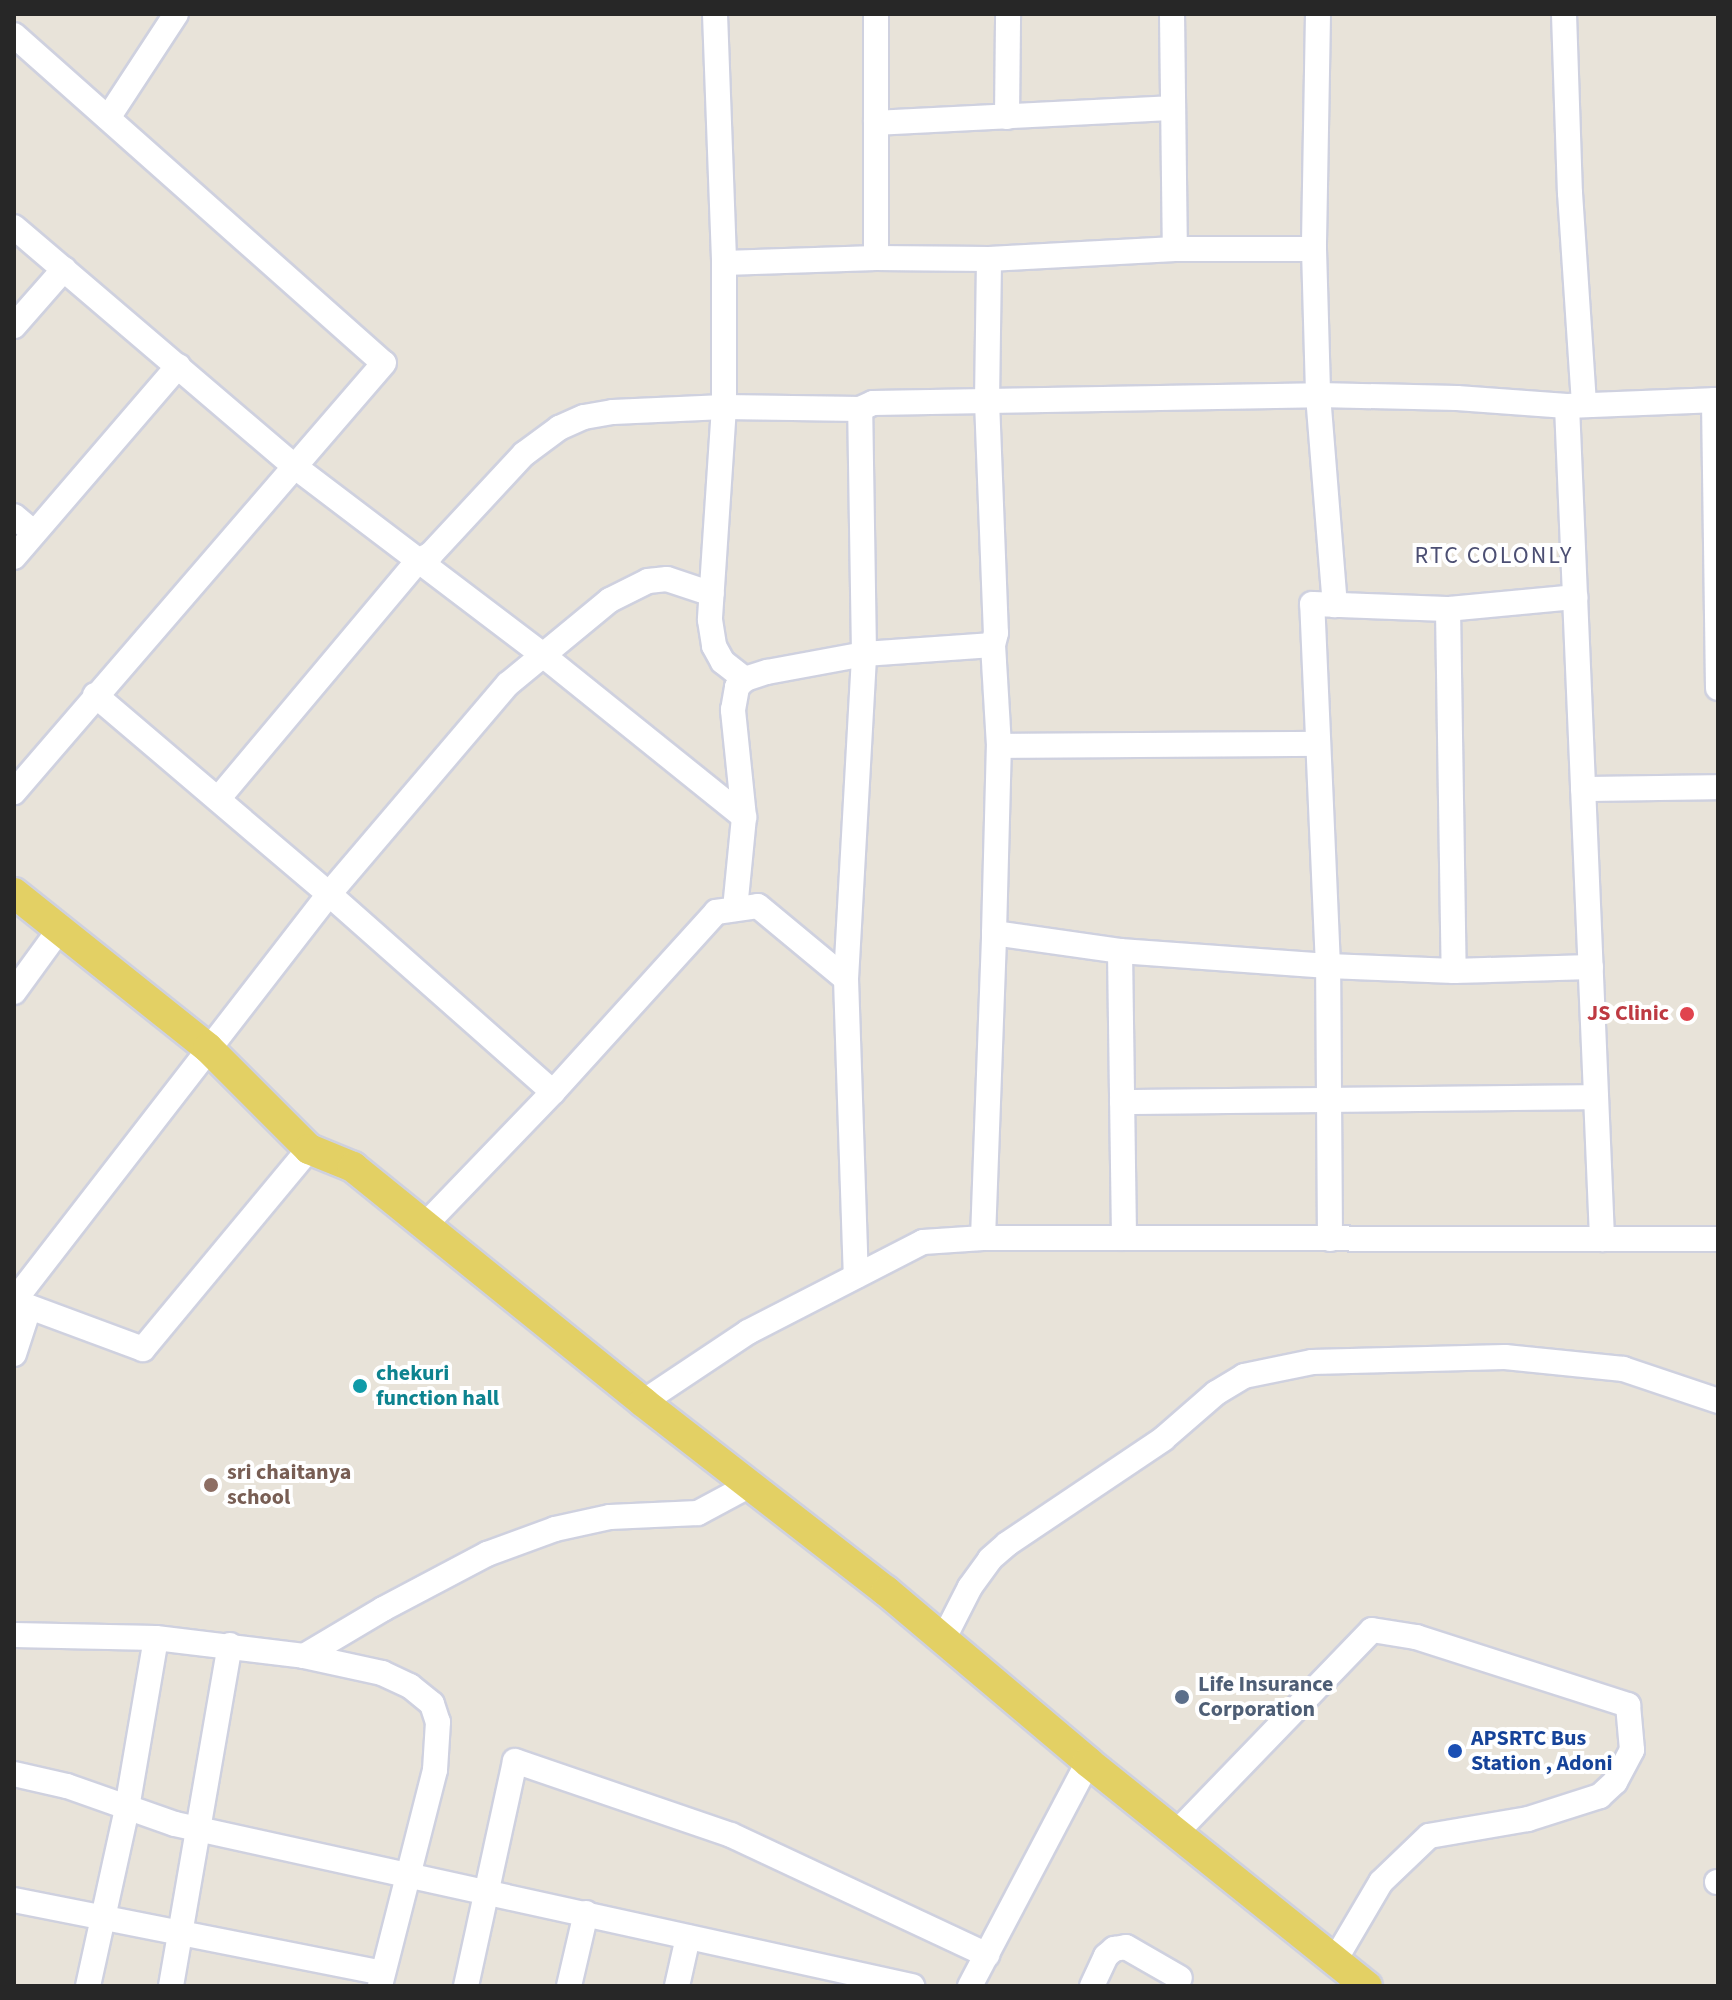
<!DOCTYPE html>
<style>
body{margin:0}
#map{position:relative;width:1732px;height:2000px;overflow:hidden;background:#e8e3d9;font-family:"Source Sans 3",sans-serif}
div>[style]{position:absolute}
.roads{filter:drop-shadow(2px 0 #cfd1df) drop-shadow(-2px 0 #cfd1df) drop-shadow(0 2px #cfd1df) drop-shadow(0 -2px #cfd1df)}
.minor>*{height:24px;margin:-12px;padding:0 12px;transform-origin:12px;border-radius:12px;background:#fff}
.major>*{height:30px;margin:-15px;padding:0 15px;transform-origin:15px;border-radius:15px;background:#e3d064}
.dots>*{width:22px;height:22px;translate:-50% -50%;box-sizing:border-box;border:4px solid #fff;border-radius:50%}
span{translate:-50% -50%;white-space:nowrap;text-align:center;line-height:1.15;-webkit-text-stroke:8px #fff;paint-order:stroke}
.health-label{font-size:22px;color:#be3a42;font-weight:700}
.right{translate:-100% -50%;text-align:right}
.culture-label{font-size:22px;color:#0d838f;font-weight:700}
.left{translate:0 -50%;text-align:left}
.education-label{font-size:22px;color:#785e54;font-weight:700}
.service-label{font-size:22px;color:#4e5e75;font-weight:700}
.transit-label{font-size:22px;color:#164399;font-weight:700}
.neighbourhood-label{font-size:24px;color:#4c4f73;letter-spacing:2px}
.frame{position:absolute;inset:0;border:16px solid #272727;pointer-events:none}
</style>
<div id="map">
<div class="roads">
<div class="minor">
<div style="left:715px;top:14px;width:249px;rotate:87.9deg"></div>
<div style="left:724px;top:263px;width:144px;rotate:90deg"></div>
<div style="left:724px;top:407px;width:213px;rotate:93.8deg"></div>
<div style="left:710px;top:620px;width:26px;rotate:81deg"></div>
<div style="left:714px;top:646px;width:18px;rotate:61deg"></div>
<div style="left:723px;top:662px;width:28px;rotate:38deg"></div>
<div style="left:876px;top:14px;width:244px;rotate:90deg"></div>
<div style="left:1172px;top:14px;width:235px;rotate:89.3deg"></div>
<div style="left:1318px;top:14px;width:235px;rotate:91deg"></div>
<div style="left:1314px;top:249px;width:146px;rotate:88.4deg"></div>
<div style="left:1318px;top:395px;width:211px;rotate:85.4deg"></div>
<div style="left:1564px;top:14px;width:179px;rotate:88.1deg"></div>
<div style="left:1570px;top:193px;width:212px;rotate:86.2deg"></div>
<div style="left:14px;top:35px;width:494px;rotate:41.6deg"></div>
<div style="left:384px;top:363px;width:567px;rotate:130.78deg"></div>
<div style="left:1007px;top:117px;width:103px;rotate:-89.4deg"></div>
<div style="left:108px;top:118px;width:124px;rotate:-56.8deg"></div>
<div style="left:876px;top:123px;width:297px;rotate:-2.9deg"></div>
<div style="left:14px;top:227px;width:368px;rotate:40.5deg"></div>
<div style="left:294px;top:466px;width:314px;rotate:37.2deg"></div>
<div style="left:544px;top:656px;width:257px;rotate:38.8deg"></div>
<div style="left:989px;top:259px;width:142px;rotate:90.8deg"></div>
<div style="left:987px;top:401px;width:232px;rotate:87.8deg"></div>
<div style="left:996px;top:633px;width:12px;rotate:104deg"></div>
<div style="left:993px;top:645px;width:101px;rotate:86.6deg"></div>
<div style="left:724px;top:263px;width:152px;rotate:-1.9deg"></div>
<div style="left:876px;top:258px;width:113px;rotate:0.5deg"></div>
<div style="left:989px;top:259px;width:186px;rotate:-3.1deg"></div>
<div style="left:1175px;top:249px;width:139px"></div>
<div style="left:14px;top:326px;width:76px;rotate:-48.7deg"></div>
<div style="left:1714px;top:400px;width:288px;rotate:89.2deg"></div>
<div style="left:1567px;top:406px;width:834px;rotate:87.59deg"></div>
<div style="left:14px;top:516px;width:26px;rotate:40deg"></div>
<div style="left:14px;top:557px;width:252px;rotate:-49.3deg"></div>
<div style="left:1448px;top:609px;width:128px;rotate:-5.4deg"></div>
<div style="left:95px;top:695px;width:307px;rotate:40.4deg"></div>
<div style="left:329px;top:894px;width:299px;rotate:41.5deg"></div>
<div style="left:1583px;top:789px;width:135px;rotate:-0.8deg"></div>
<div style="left:218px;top:799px;width:311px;rotate:-50deg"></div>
<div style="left:418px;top:561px;width:15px;rotate:-28deg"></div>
<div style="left:431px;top:554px;width:137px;rotate:-47.1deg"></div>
<div style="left:524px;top:454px;width:44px;rotate:-36.6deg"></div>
<div style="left:559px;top:428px;width:27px;rotate:-24deg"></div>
<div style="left:584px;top:417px;width:29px;rotate:-10deg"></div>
<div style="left:613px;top:412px;width:111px;rotate:-2.6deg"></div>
<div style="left:724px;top:407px;width:136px;rotate:0.8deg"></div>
<div style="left:860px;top:409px;width:14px;rotate:-25deg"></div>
<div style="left:873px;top:403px;width:445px;rotate:-1deg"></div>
<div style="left:1318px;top:395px;width:139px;rotate:1.2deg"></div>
<div style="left:1457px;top:398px;width:110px;rotate:4.2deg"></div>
<div style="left:1567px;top:406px;width:151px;rotate:-2.3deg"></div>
<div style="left:735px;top:909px;width:92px;rotate:-84.4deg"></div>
<div style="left:744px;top:817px;width:108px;rotate:-95.9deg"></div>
<div style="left:733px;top:710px;width:23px;rotate:-80deg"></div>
<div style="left:737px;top:687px;width:11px;rotate:-45deg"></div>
<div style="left:745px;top:679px;width:23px;rotate:-18deg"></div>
<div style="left:767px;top:672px;width:99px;rotate:-10.5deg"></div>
<div style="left:864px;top:654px;width:129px;rotate:-4deg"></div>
<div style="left:994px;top:933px;width:187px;rotate:-88.5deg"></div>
<div style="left:999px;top:746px;width:319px;rotate:-0.4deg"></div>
<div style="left:1120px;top:951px;width:287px;rotate:89.2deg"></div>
<div style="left:846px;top:979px;width:325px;rotate:-86.8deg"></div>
<div style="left:864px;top:654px;width:245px;rotate:-90.9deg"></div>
<div style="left:14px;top:992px;width:77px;rotate:-54deg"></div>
<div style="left:1122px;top:1102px;width:474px;rotate:-0.6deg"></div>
<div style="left:309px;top:1149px;width:260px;rotate:129.7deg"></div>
<div style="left:143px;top:1349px;width:138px;rotate:-159.6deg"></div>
<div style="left:14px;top:1301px;width:515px;rotate:-52.26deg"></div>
<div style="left:329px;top:894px;width:276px;rotate:-49.6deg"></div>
<div style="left:508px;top:684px;width:132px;rotate:-39.5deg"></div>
<div style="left:610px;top:600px;width:42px;rotate:-26.6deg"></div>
<div style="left:648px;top:581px;width:19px;rotate:-6deg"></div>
<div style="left:667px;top:579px;width:47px;rotate:18.4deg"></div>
<div style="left:425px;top:1225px;width:185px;rotate:-46.1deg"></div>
<div style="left:553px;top:1092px;width:243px;rotate:-47.8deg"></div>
<div style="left:716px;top:912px;width:42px;rotate:-8.1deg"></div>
<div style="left:758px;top:906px;width:114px;rotate:39.7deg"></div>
<div style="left:846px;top:979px;width:297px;rotate:88.1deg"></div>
<div style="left:983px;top:1238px;width:305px;rotate:-87.9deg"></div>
<div style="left:994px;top:933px;width:127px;rotate:8.1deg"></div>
<div style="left:1120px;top:951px;width:209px;rotate:4.1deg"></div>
<div style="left:1328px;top:966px;width:126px;rotate:2.3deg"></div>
<div style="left:1454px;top:971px;width:137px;rotate:-1.7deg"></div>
<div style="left:1330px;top:1239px;width:273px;rotate:-90.4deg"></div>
<div style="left:1328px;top:966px;width:362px;rotate:-92.5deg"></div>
<div style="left:1312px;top:604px;width:136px;rotate:2.1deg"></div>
<div style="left:1448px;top:609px;width:362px;rotate:89.1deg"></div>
<div style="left:14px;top:1354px;width:48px;rotate:-71.9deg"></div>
<div style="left:643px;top:1402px;width:126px;rotate:-33.7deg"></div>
<div style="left:748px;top:1332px;width:197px;rotate:-27.2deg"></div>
<div style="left:923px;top:1242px;width:60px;rotate:-3.8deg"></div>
<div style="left:983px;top:1238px;width:735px;rotate:0.08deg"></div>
<div style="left:14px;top:1635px;width:142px;rotate:1.2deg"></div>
<div style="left:156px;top:1638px;width:149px;rotate:6.9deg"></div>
<div style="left:304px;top:1656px;width:80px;rotate:12.3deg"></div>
<div style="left:382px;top:1673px;width:31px;rotate:25deg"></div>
<div style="left:410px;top:1686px;width:28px;rotate:39deg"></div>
<div style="left:432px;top:1704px;width:19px;rotate:72deg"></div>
<div style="left:438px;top:1722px;width:48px;rotate:93.6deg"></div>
<div style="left:435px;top:1770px;width:223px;rotate:104.3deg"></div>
<div style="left:943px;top:1640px;width:59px;rotate:-63deg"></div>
<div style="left:970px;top:1587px;width:34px;rotate:-54deg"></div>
<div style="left:990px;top:1559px;width:23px;rotate:-41deg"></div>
<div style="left:1007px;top:1544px;width:188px;rotate:-33.9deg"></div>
<div style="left:1163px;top:1439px;width:70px;rotate:-41deg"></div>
<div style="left:1216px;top:1393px;width:33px;rotate:-31deg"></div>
<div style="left:1244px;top:1376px;width:69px;rotate:-11.6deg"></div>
<div style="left:1312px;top:1362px;width:193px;rotate:-1.5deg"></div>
<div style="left:1505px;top:1357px;width:119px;rotate:5.8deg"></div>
<div style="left:1623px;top:1369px;width:100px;rotate:18.6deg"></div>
<div style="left:304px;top:1656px;width:92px;rotate:-30.7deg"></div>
<div style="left:383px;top:1609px;width:118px;rotate:-27.9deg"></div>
<div style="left:487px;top:1554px;width:72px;rotate:-20.2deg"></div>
<div style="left:555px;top:1529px;width:56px;rotate:-12.3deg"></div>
<div style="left:610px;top:1517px;width:88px;rotate:-2.6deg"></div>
<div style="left:698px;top:1513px;width:59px;rotate:-28.3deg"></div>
<div style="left:14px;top:1774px;width:54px;rotate:12.8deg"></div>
<div style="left:67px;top:1786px;width:114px;rotate:19.4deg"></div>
<div style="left:175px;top:1824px;width:755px;rotate:12.4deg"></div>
<div style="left:1176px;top:1833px;width:282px;rotate:-46deg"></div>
<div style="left:1372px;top:1630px;width:45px;rotate:9deg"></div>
<div style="left:1416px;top:1637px;width:223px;rotate:17.8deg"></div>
<div style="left:1628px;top:1705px;width:45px;rotate:84.9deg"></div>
<div style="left:1632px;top:1750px;width:36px;rotate:118deg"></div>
<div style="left:1615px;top:1782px;width:21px;rotate:137deg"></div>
<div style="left:1600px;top:1796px;width:76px;rotate:162.3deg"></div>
<div style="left:1528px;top:1819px;width:100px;rotate:170.3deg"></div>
<div style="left:1429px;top:1836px;width:66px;rotate:136.2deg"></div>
<div style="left:1381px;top:1882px;width:91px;rotate:120.5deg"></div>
<div style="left:1717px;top:1882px;width:1px"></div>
<div style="left:14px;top:1900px;width:375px;rotate:11.2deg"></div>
<div style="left:88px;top:1986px;width:182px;rotate:-77.6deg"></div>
<div style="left:127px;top:1808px;width:172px;rotate:-80.3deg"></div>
<div style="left:171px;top:1986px;width:346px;rotate:-80.2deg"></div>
<div style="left:466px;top:1986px;width:230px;rotate:-77.7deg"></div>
<div style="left:515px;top:1761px;width:228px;rotate:18.9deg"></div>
<div style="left:731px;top:1835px;width:283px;rotate:25.1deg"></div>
<div style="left:569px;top:1986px;width:75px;rotate:-76.9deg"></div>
<div style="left:677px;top:1986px;width:50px;rotate:-77.3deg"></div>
<div style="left:970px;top:1986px;width:253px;rotate:-62.2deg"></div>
<div style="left:1092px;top:1986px;width:33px;rotate:-65deg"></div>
<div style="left:1106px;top:1956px;width:11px;rotate:-41deg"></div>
<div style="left:1114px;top:1949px;width:12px;rotate:-9deg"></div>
<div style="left:1126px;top:1947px;width:62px;rotate:29.9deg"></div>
</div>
<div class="major">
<div style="left:14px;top:893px;width:248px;rotate:38.6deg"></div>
<div style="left:208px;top:1048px;width:143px;rotate:45deg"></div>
<div style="left:309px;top:1149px;width:48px;rotate:22.2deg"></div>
<div style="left:353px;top:1167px;width:373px;rotate:39deg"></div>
<div style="left:643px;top:1402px;width:308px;rotate:37.9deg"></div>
<div style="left:886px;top:1591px;width:265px;rotate:40.2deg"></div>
<div style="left:1088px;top:1762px;width:358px;rotate:38.8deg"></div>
</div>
</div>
<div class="dots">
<div style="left:1687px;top:1014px;background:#e0444e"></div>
<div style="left:360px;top:1386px;background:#0f9aa8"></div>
<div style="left:211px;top:1485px;background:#8d6e63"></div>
<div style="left:1182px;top:1697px;background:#5c6f8a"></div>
<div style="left:1455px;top:1751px;background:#1a4fb4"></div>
</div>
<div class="health-label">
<span class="right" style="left:1669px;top:1014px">JS Clinic</span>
</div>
<div class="culture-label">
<span class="left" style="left:376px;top:1386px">chekuri<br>function hall</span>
</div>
<div class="education-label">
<span class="left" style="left:227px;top:1485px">sri chaitanya<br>school</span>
</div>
<div class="service-label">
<span class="left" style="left:1198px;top:1697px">Life Insurance<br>Corporation</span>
</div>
<div class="transit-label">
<span class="left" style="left:1471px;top:1751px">APSRTC Bus<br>Station , Adoni</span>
</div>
<div class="neighbourhood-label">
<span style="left:1494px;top:556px">RTC COLONLY</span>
</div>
<div class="frame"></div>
</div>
